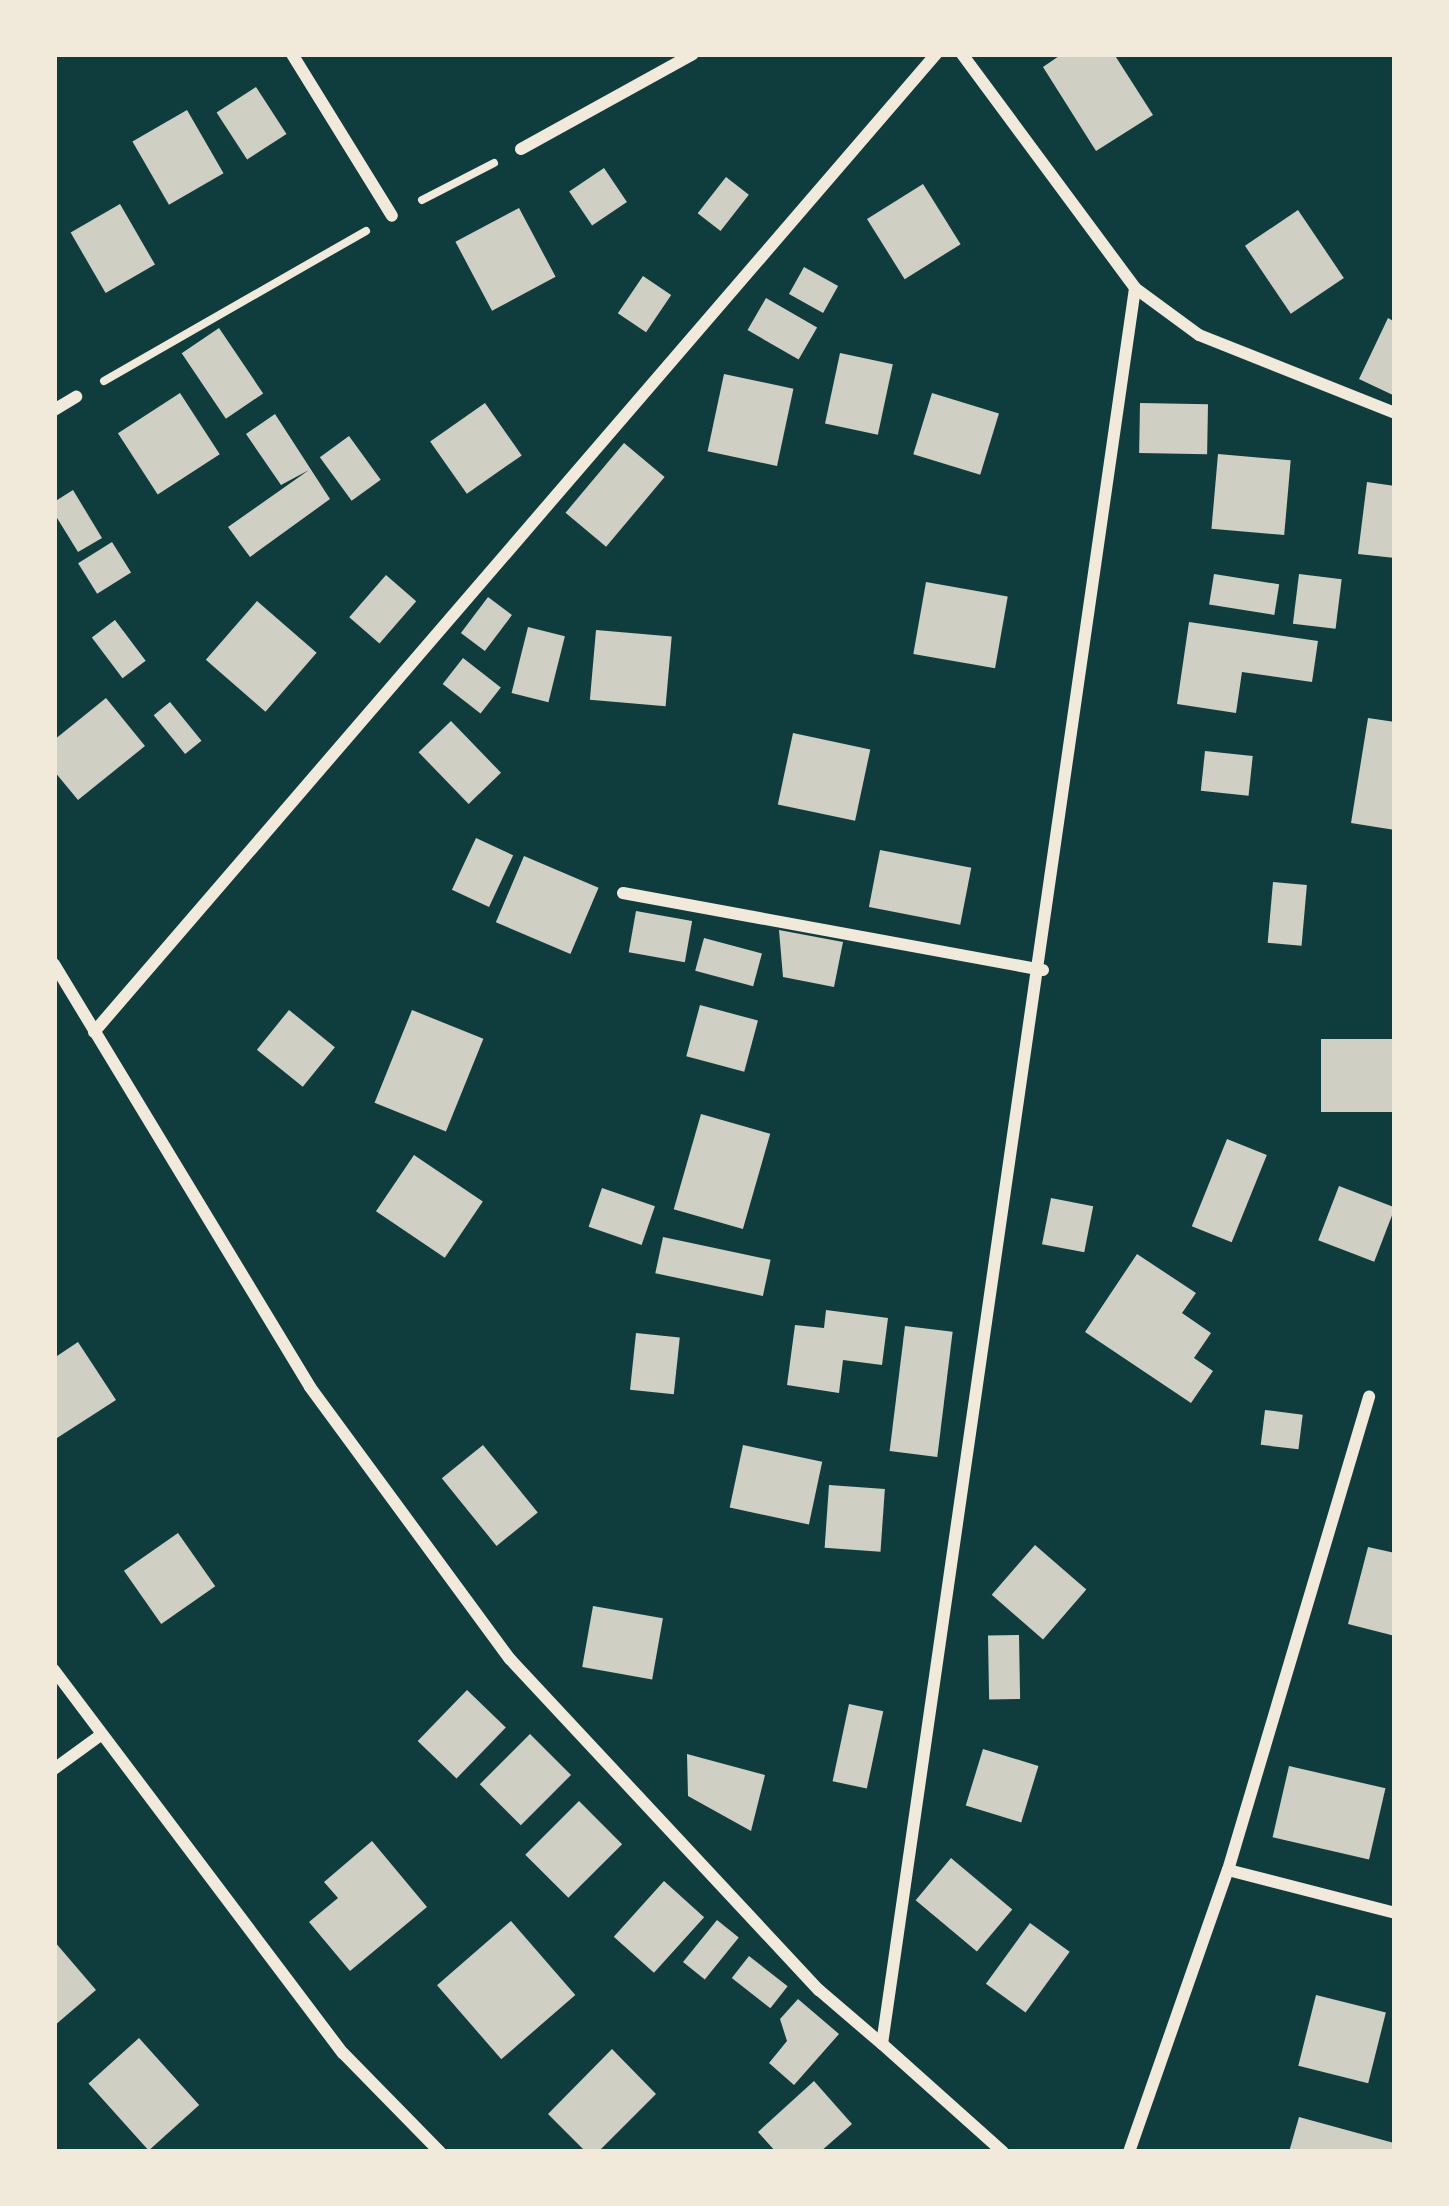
<!DOCTYPE html>
<style>
body{margin:0}
#map{position:relative;width:1449px;height:2206px;overflow:hidden;background:#0f3d3e;font-family:Ubuntu,sans-serif}
div>[style]{position:absolute}
.building>*{inset:0;background:#cfcfc3;transform-origin:0 0}
.path>*{height:8px;margin:-4px;padding:0 4px;transform-origin:4px;border-radius:4px;background:#f1e9da}
.minor>*{height:12px;margin:-6px;padding:0 6px;transform-origin:6px;border-radius:6px;background:#f1e9da}
span{translate:-50% -50%;white-space:nowrap;text-align:center;line-height:1.15;-webkit-text-stroke:12px #f1e9da;paint-order:stroke}
.frame{position:absolute;inset:0;border:57px solid #f1e9da;pointer-events:none}
</style>
<div id="map">
<div class="building">
<div style="clip-path:polygon(1062px 54px,1114px 54px,1153px 115px,1096px 151px,1043px 67px)"></div>
<div style="left:256px;top:87px;width:56px;height:47px;rotate:57deg"></div>
<div style="left:187px;top:110px;width:73px;height:63px;rotate:60deg"></div>
<div style="left:604px;top:168px;width:41px;height:42px;rotate:56deg"></div>
<div style="left:726px;top:177px;width:29px;height:46px;rotate:38deg"></div>
<div style="left:923px;top:184px;width:71px;height:66px;rotate:58deg"></div>
<div style="left:120px;top:204px;width:70px;height:57px;rotate:60deg"></div>
<div style="left:519px;top:208px;width:78px;height:72px;rotate:62deg"></div>
<div style="left:1298px;top:210px;width:82px;height:64px;rotate:56deg"></div>
<div style="left:804px;top:267px;width:39px;height:31px;rotate:29deg"></div>
<div style="left:643px;top:276px;width:34px;height:45px;rotate:34deg"></div>
<div style="left:766px;top:298px;width:59px;height:37px;rotate:30deg"></div>
<div style="clip-path:polygon(1388px 318px,1395px 322px,1395px 396px,1359px 379px)"></div>
<div style="left:219px;top:328px;width:79px;height:45px;rotate:56deg"></div>
<div style="left:840px;top:353px;width:54px;height:72px;rotate:12deg"></div>
<div style="left:724px;top:374px;width:71px;height:79px;rotate:12deg"></div>
<div style="left:180px;top:393px;width:73px;height:74px;rotate:57deg"></div>
<div style="left:932px;top:393px;width:70px;height:64px;rotate:17deg"></div>
<div style="left:485px;top:403px;width:64px;height:67px;rotate:55deg"></div>
<div style="left:1140px;top:403px;width:68px;height:50px;rotate:1deg"></div>
<div style="clip-path:polygon(275px 414px,330px 499px,250px 557px,228px 527px,309px 470px,281px 485px,246px 434px)"></div>
<div style="left:349px;top:436px;width:54px;height:36px;rotate:54deg"></div>
<div style="left:624px;top:443px;width:53px;height:91px;rotate:40deg"></div>
<div style="left:1218px;top:454px;width:73px;height:75px;rotate:5deg"></div>
<div style="clip-path:polygon(1367px 482px,1395px 486px,1395px 558px,1358px 554px)"></div>
<div style="clip-path:polygon(73px 490px,102px 538px,78px 552px,54px 513px,54px 502px)"></div>
<div style="left:112px;top:542px;width:36px;height:40px;rotate:58deg"></div>
<div style="left:1214px;top:574px;width:66px;height:31px;rotate:9deg"></div>
<div style="left:1299px;top:574px;width:43px;height:50px;rotate:7deg"></div>
<div style="left:386px;top:575px;width:40px;height:56px;rotate:41deg"></div>
<div style="left:926px;top:582px;width:83px;height:73px;rotate:10deg"></div>
<div style="left:488px;top:597px;width:30px;height:45px;rotate:37deg"></div>
<div style="left:257px;top:601px;width:79px;height:78px;rotate:41deg"></div>
<div style="left:115px;top:620px;width:51px;height:29px;rotate:53deg"></div>
<div style="clip-path:polygon(1189px 622px,1318px 641px,1312px 682px,1242px 672px,1236px 713px,1177px 704px)"></div>
<div style="left:528px;top:627px;width:38px;height:68px;rotate:14deg"></div>
<div style="left:596px;top:630px;width:76px;height:70px;rotate:5deg"></div>
<div style="left:463px;top:658px;width:48px;height:33px;rotate:38deg"></div>
<div style="clip-path:polygon(106px 698px,145px 746px,78px 800px,54px 771px,54px 740px)"></div>
<div style="left:170px;top:702px;width:50px;height:21px;rotate:51deg"></div>
<div style="clip-path:polygon(1368px 718px,1395px 722px,1395px 830px,1351px 823px)"></div>
<div style="left:451px;top:721px;width:72px;height:45px;rotate:46deg"></div>
<div style="left:793px;top:733px;width:79px;height:73px;rotate:12deg"></div>
<div style="left:1205px;top:751px;width:48px;height:40px;rotate:6deg"></div>
<div style="left:476px;top:838px;width:41px;height:57px;rotate:25deg"></div>
<div style="left:880px;top:850px;width:93px;height:58px;rotate:11deg"></div>
<div style="left:524px;top:856px;width:81px;height:72px;rotate:23deg"></div>
<div style="left:1273px;top:882px;width:34px;height:61px;rotate:5deg"></div>
<div style="left:636px;top:911px;width:57px;height:42px;rotate:10deg"></div>
<div style="clip-path:polygon(779px 930px,843px 942px,834px 987px,783px 977px)"></div>
<div style="left:704px;top:938px;width:60px;height:34px;rotate:15deg"></div>
<div style="left:700px;top:1005px;width:60px;height:53px;rotate:15deg"></div>
<div style="left:289px;top:1010px;width:59px;height:51px;rotate:39deg"></div>
<div style="left:412px;top:1010px;width:77px;height:100px;rotate:22deg"></div>
<div style="left:1321px;top:1039px;width:74px;height:73px"></div>
<div style="left:701px;top:1114px;width:72px;height:99px;rotate:16deg"></div>
<div style="left:1227px;top:1139px;width:43px;height:94px;rotate:22deg"></div>
<div style="left:414px;top:1155px;width:83px;height:68px;rotate:34deg"></div>
<div style="left:1339px;top:1186px;width:60px;height:58px;rotate:21deg"></div>
<div style="left:602px;top:1188px;width:56px;height:41px;rotate:19deg"></div>
<div style="left:1051px;top:1198px;width:43px;height:47px;rotate:11deg"></div>
<div style="left:663px;top:1237px;width:110px;height:37px;rotate:12deg"></div>
<div style="clip-path:polygon(1137px 1254px,1196px 1293px,1182px 1313px,1211px 1333px,1194px 1358px,1213px 1371px,1191px 1403px,1085px 1332px)"></div>
<div style="clip-path:polygon(826px 1310px,888px 1318px,882px 1365px,843px 1360px,839px 1393px,787px 1385px,795px 1325px,824px 1328px)"></div>
<div style="left:905px;top:1326px;width:48px;height:126px;rotate:7deg"></div>
<div style="left:636px;top:1333px;width:44px;height:57px;rotate:6deg"></div>
<div style="clip-path:polygon(78px 1342px,116px 1400px,57px 1438px,54px 1358px)"></div>
<div style="left:1265px;top:1410px;width:38px;height:35px;rotate:7deg"></div>
<div style="left:483px;top:1445px;width:87px;height:53px;rotate:51deg"></div>
<div style="left:743px;top:1445px;width:81px;height:64px;rotate:12deg"></div>
<div style="left:829px;top:1485px;width:56px;height:63px;rotate:4deg"></div>
<div style="left:178px;top:1533px;width:65px;height:66px;rotate:55deg"></div>
<div style="left:1035px;top:1545px;width:68px;height:66px;rotate:41deg"></div>
<div style="clip-path:polygon(1368px 1547px,1395px 1553px,1395px 1636px,1348px 1624px)"></div>
<div style="left:593px;top:1606px;width:71px;height:62px;rotate:10deg"></div>
<div style="left:1019px;top:1635px;width:64px;height:31px;rotate:89deg"></div>
<div style="left:467px;top:1690px;width:54px;height:71px;rotate:44deg"></div>
<div style="left:849px;top:1704px;width:35px;height:79px;rotate:12deg"></div>
<div style="left:530px;top:1734px;width:58px;height:71px;rotate:45deg"></div>
<div style="left:983px;top:1749px;width:58px;height:59px;rotate:17deg"></div>
<div style="clip-path:polygon(687px 1754px,765px 1775px,751px 1831px,688px 1796px)"></div>
<div style="left:1289px;top:1766px;width:99px;height:73px;rotate:13deg"></div>
<div style="left:579px;top:1801px;width:61px;height:76px;rotate:45deg"></div>
<div style="clip-path:polygon(372px 1841px,427px 1907px,350px 1971px,309px 1922px,338px 1898px,324px 1882px)"></div>
<div style="left:951px;top:1858px;width:80px;height:55px;rotate:40deg"></div>
<div style="left:664px;top:1881px;width:54px;height:75px;rotate:42deg"></div>
<div style="left:717px;top:1920px;width:28px;height:54px;rotate:39deg"></div>
<div style="left:511px;top:1921px;width:98px;height:98px;rotate:49deg"></div>
<div style="left:1030px;top:1923px;width:49px;height:75px;rotate:36deg"></div>
<div style="clip-path:polygon(54px 1941px,96px 1990px,54px 2026px)"></div>
<div style="left:749px;top:1956px;width:49px;height:28px;rotate:38deg"></div>
<div style="left:1316px;top:1995px;width:72px;height:73px;rotate:14deg"></div>
<div style="clip-path:polygon(798px 1999px,839px 2034px,794px 2085px,769px 2063px,787px 2041px,780px 2019px)"></div>
<div style="left:139px;top:2038px;width:90px;height:68px;rotate:48deg"></div>
<div style="clip-path:polygon(612px 2049px,656px 2094px,598px 2152px,586px 2152px,548px 2114px)"></div>
<div style="clip-path:polygon(814px 2081px,852px 2124px,820px 2152px,776px 2152px,758px 2132px)"></div>
<div style="clip-path:polygon(1299px 2117px,1394px 2143px,1391px 2152px,1289px 2152px)"></div>
</div>
<div class="path">
<div style="left:422px;top:200px;width:81px;rotate:-27.2deg"></div>
<div style="left:104px;top:381px;width:302px;rotate:-29.8deg"></div>
</div>
<div class="minor">
<div style="left:292px;top:54px;width:190px;rotate:58.3deg"></div>
<div style="left:962px;top:54px;width:291px;rotate:53.5deg"></div>
<div style="left:1135px;top:288px;width:79px;rotate:36.3deg"></div>
<div style="left:1199px;top:335px;width:211px;rotate:21.7deg"></div>
<div style="left:521px;top:149px;width:196px;rotate:-28.9deg"></div>
<div style="left:54px;top:410px;width:26px;rotate:-31deg"></div>
<div style="left:623px;top:893px;width:427px;rotate:10.4deg"></div>
<div style="left:54px;top:964px;width:494px;rotate:58.8deg"></div>
<div style="left:310px;top:1387px;width:338px;rotate:53.7deg"></div>
<div style="left:510px;top:1659px;width:453px;rotate:47deg"></div>
<div style="left:819px;top:1990px;width:83px;rotate:40.6deg"></div>
<div style="left:94px;top:1032px;width:1291px;rotate:-49.27deg"></div>
<div style="left:54px;top:1670px;width:480px;rotate:53deg"></div>
<div style="left:343px;top:2053px;width:139px;rotate:45.6deg"></div>
<div style="left:54px;top:1769px;width:54px;rotate:-36deg"></div>
<div style="left:1228px;top:1870px;width:172px;rotate:14.4deg"></div>
<div style="left:1003px;top:2152px;width:162px;rotate:-138.2deg"></div>
<div style="left:882px;top:2044px;width:1774px;rotate:-81.8deg"></div>
<div style="left:1129px;top:2152px;width:299px;rotate:-70.7deg"></div>
<div style="left:1228px;top:1870px;width:494px;rotate:-73.4deg"></div>
</div>
<div class="frame"></div>
</div>
